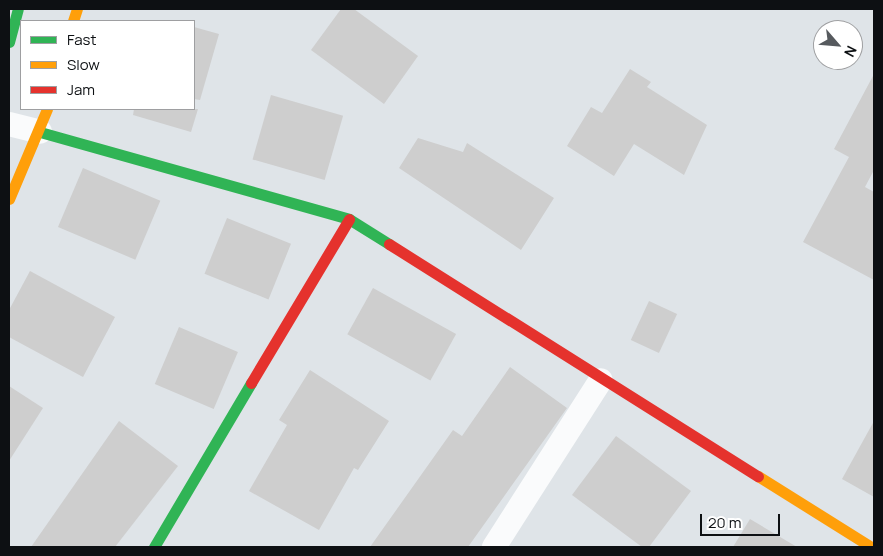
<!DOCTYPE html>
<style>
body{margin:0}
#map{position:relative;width:883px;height:556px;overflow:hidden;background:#dfe4e8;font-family:Manrope,sans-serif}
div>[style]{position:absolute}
.building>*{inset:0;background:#cecece;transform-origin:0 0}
.street>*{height:24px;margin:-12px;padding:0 12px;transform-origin:12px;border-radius:12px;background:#fafbfc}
.fast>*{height:11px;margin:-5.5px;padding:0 5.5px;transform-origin:5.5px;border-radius:5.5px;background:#30b455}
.slow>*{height:11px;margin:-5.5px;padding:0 5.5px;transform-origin:5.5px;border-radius:5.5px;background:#ff9f0a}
.jam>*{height:11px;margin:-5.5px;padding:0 5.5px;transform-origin:5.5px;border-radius:5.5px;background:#e5322d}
span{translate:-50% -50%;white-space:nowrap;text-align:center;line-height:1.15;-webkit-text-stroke:4px #fff;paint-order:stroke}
.frame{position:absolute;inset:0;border:10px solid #0d1013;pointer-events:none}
.legend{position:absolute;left:20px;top:20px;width:175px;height:90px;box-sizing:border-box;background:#fff;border:1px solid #9e9fa1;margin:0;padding:6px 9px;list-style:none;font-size:15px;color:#0d1013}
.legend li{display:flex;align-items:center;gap:10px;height:25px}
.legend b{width:25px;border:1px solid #9e9fa1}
.north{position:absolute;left:813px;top:20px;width:50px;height:50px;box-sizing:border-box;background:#fff;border:1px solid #9e9fa1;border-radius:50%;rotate:117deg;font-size:14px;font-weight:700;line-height:20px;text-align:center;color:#0d1013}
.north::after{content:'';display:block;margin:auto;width:18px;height:22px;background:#565a5e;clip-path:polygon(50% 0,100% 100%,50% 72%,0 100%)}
.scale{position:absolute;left:700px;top:514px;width:80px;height:22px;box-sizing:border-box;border:2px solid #0d1013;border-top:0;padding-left:6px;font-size:15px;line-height:18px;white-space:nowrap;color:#0d1013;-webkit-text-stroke:4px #fff;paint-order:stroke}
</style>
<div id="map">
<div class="building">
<div style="clip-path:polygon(341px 9px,354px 9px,418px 56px,384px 104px,311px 50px)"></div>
<div style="clip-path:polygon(194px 27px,219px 34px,200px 100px,194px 99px)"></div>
<div style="clip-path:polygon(630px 69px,651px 82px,647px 87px,707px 125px,684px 175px,634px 144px,614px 176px,567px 146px,591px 107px,602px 113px)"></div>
<div style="clip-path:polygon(874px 74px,874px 170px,865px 187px,874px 192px,874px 280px,803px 242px,849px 157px,834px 149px)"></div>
<div style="left:271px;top:95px;width:75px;height:67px;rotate:16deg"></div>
<div style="clip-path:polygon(134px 109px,198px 109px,191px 132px,133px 115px)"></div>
<div style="clip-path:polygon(418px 138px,463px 152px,467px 143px,554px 198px,521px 250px,399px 168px)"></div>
<div style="left:83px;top:168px;width:84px;height:64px;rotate:23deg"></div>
<div style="left:227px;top:218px;width:69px;height:60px;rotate:22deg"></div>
<div style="clip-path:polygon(30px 271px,115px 317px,83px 377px,9px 337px,9px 310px)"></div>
<div style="left:373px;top:288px;width:95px;height:53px;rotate:29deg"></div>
<div style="left:649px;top:301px;width:31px;height:43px;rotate:25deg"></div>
<div style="left:179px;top:327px;width:64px;height:62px;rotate:23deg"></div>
<div style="clip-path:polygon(510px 367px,567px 408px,468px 547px,370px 547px,453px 430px,462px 436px)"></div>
<div style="clip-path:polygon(310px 370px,389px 421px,358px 470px,354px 468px,319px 530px,249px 491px,287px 425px,279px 420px)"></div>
<div style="clip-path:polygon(9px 386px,43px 408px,9px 461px)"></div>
<div style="clip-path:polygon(119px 421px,178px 466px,115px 547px,31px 547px)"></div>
<div style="clip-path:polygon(874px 421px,874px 497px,842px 479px)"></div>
<div style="clip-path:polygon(616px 436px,691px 491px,649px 547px,642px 547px,572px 495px)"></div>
<div style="clip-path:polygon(750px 519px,797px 547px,733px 547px)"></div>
</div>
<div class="street">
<div style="left:9px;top:124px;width:32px;rotate:14deg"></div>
<div style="left:494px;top:547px;width:198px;rotate:-57.4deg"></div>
</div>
<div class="fast">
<div style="left:9px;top:42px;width:34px;rotate:-75deg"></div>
<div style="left:40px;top:132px;width:321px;rotate:15.7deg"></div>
<div style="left:349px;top:219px;width:47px;rotate:32deg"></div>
<div style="left:154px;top:547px;width:191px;rotate:-59.4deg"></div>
</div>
<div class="slow">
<div style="left:73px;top:21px;width:13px;rotate:-72deg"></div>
<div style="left:9px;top:199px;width:98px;rotate:-67.1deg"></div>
<div style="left:758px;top:476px;width:133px;rotate:32.1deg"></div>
</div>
<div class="jam">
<div style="left:389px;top:244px;width:436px;rotate:32.2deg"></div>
<div style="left:251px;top:383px;width:191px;rotate:-59.1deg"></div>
</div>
<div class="frame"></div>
<ul class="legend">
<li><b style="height:6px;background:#30b455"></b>Fast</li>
<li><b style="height:6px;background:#ff9f0a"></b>Slow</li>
<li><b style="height:6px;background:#e5322d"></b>Jam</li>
</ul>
<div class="north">N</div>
<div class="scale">20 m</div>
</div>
